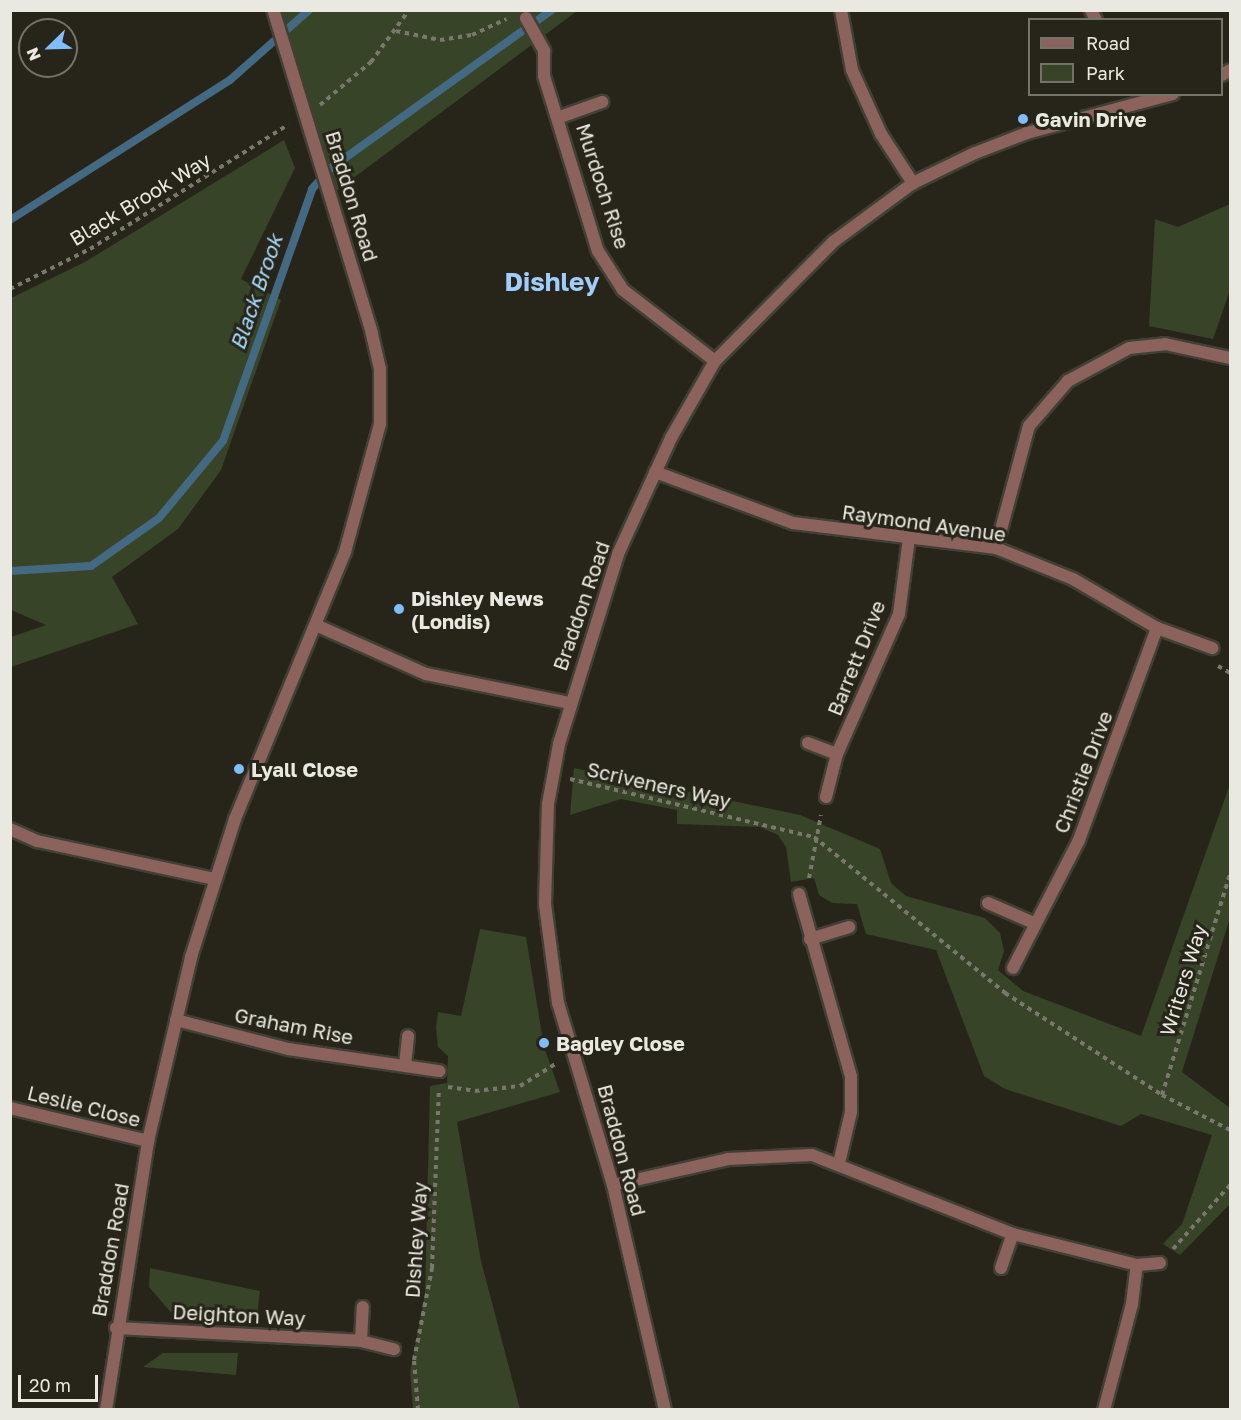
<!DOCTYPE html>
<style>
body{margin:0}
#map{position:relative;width:1241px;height:1420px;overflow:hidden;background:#272519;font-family:"Golos Text",sans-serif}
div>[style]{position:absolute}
.green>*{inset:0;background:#374428}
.stream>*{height:8px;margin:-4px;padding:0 4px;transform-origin:4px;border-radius:4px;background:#446a83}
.path>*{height:4px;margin-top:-2px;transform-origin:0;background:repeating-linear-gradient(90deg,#7a786e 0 4.5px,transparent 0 9px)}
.roads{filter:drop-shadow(2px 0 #424035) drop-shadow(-2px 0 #424035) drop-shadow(0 2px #424035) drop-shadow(0 -2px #424035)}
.service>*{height:12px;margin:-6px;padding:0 6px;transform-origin:6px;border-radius:6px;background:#8b635c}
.minor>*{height:12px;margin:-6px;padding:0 6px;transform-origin:6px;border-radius:6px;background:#8b635c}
.dots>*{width:16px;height:16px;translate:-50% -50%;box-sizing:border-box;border:3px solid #272519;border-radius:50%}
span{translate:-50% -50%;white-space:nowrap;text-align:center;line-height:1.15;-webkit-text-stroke:6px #272519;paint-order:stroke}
.poi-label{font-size:20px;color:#eae9e1;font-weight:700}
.left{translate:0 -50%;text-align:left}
.street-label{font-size:20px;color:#eae9e1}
.water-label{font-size:21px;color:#a6d9fc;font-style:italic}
.district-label{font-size:26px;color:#a0cdfb;font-weight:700}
.frame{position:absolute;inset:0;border:12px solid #eae9e1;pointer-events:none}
.legend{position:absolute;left:1028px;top:18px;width:195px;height:78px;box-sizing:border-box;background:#272519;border:2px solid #757369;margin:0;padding:8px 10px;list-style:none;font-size:18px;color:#eae9e1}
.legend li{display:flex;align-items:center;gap:12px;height:30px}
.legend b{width:30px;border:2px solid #757369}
.north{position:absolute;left:18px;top:18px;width:60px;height:60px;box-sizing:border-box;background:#272519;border:2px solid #757369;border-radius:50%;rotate:247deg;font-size:16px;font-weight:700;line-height:24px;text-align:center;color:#eae9e1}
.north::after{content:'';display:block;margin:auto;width:21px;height:27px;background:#80bdfa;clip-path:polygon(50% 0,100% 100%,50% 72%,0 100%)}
.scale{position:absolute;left:18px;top:1375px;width:80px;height:27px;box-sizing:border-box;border:3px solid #eae9e1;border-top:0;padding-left:8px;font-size:18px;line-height:21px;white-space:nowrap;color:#eae9e1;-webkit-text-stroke:4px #272519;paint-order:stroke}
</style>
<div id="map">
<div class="green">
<div style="clip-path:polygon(273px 11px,577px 11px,332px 194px)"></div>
<div style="clip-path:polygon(284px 140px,295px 168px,241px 279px,281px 300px,221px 470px,178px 529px,112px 577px,138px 624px,11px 667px,11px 637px,46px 625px,11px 610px,11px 298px,85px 262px)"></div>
<div style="clip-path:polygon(1230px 204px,1230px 290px,1213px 339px,1149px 326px,1155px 219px,1178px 227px)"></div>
<div style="clip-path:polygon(574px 768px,800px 815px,880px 849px,891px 883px,906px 896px,985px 918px,1000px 933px,1004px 951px,998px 970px,1023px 991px,1141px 1036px,1230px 784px,1230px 918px,1182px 1072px,1230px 1108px,1230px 1204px,1180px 1255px,1163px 1244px,1182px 1224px,1212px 1135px,1141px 1114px,1121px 1126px,1005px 1089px,984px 1076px,936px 950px,866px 934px,857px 904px,832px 903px,819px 895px,814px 878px,791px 882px,786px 847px,778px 835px,760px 827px,677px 824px,677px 810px,621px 799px,570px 815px)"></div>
<div style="clip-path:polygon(480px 929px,526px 937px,544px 1047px,560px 1092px,457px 1122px,481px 1261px,520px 1409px,413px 1409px,410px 1372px,425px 1294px,430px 1086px,447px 1083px,448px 1056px,438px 1047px,436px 1027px,438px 1012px,461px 1016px)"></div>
<div style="clip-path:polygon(150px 1268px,260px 1291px,257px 1317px,174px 1316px,149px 1287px)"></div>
<div style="clip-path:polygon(163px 1353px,238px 1353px,236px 1375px,143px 1367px)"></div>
</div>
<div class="stream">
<div style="left:10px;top:220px;width:261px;rotate:-32.5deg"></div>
<div style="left:230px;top:80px;width:106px;rotate:-41.5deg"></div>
<div style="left:10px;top:571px;width:81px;rotate:-3.5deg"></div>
<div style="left:91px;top:566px;width:83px;rotate:-35.2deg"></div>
<div style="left:159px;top:518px;width:100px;rotate:-50.3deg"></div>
<div style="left:223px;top:441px;width:267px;rotate:-70.5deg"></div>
<div style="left:312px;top:189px;width:28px;rotate:-48deg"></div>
<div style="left:331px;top:168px;width:272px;rotate:-35.6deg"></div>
</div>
<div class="path">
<div style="left:396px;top:31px;width:45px;rotate:11.6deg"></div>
<div style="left:440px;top:40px;width:32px;rotate:-9deg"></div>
<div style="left:472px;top:35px;width:38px;rotate:-25deg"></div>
<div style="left:320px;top:105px;width:67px;rotate:-40.1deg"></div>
<div style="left:371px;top:62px;width:64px;rotate:-53.8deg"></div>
<div style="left:10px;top:289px;width:89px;rotate:-26.6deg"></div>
<div style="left:90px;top:249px;width:234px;rotate:-32.1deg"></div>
<div style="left:1218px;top:666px;width:14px;rotate:30deg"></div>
<div style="left:570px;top:779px;width:251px;rotate:13.4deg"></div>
<div style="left:814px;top:837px;width:247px;rotate:39.2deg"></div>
<div style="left:1005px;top:993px;width:187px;rotate:33deg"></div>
<div style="left:1162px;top:1095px;width:76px;rotate:27.2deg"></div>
<div style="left:809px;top:878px;width:64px;rotate:-79.2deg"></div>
<div style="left:448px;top:1087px;width:27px;rotate:8deg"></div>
<div style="left:475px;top:1091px;width:45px;rotate:-6.3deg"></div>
<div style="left:520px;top:1086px;width:44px;rotate:-31.9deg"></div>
<div style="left:1162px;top:1095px;width:231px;rotate:-72.9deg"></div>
<div style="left:1173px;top:1249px;width:86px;rotate:-48.3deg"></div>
<div style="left:418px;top:1410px;width:50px;rotate:-94.6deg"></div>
<div style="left:414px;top:1360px;width:94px;rotate:-78.9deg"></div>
<div style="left:432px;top:1268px;width:179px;rotate:-87.8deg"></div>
</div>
<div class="roads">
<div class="service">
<div style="left:1091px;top:10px;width:11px;rotate:63deg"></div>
<div style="left:526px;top:18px;width:38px;rotate:61deg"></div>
<div style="left:544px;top:51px;width:25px;rotate:90deg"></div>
</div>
<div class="minor">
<div style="left:841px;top:10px;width:61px;rotate:79.6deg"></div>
<div style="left:852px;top:70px;width:70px;rotate:65.6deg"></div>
<div style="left:881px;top:134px;width:59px;rotate:56.9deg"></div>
<div style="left:1222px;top:75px;width:9px;rotate:-32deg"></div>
<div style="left:544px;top:76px;width:183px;rotate:72.9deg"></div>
<div style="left:598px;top:251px;width:46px;rotate:57.3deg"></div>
<div style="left:623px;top:290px;width:116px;rotate:37.7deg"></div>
<div style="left:560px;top:117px;width:45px;rotate:-19.7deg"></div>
<div style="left:655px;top:472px;width:147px;rotate:20.3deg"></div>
<div style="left:793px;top:523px;width:205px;rotate:7deg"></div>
<div style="left:996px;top:548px;width:83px;rotate:21.9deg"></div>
<div style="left:1073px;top:579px;width:97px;rotate:30.3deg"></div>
<div style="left:1157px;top:628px;width:59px;rotate:20deg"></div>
<div style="left:996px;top:548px;width:126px;rotate:-74.9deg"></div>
<div style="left:1029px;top:426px;width:60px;rotate:-49.1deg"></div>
<div style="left:1068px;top:381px;width:69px;rotate:-28.4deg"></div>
<div style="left:1129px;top:348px;width:36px;rotate:-6deg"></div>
<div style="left:1165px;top:344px;width:66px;rotate:12.2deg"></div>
<div style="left:318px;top:626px;width:118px;rotate:24deg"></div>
<div style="left:426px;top:674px;width:147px;rotate:11.4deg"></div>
<div style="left:808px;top:743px;width:31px;rotate:21deg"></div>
<div style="left:826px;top:797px;width:44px;rotate:-75.7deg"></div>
<div style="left:837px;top:754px;width:153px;rotate:-66.1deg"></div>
<div style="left:899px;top:614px;width:77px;rotate:-82.5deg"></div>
<div style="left:10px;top:829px;width:30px;rotate:24deg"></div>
<div style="left:37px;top:841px;width:181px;rotate:12.1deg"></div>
<div style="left:799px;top:894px;width:190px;rotate:74.1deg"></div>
<div style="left:851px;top:1077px;width:35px;rotate:90deg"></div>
<div style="left:851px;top:1112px;width:52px;rotate:103.2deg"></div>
<div style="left:988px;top:903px;width:50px;rotate:23.5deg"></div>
<div style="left:810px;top:939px;width:41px;rotate:-17.1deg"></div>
<div style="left:1013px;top:968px;width:144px;rotate:-62.7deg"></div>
<div style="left:1079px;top:840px;width:226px;rotate:-69.8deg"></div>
<div style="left:176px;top:1020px;width:116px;rotate:14.5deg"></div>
<div style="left:288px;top:1049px;width:153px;rotate:8.3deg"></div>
<div style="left:405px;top:1065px;width:29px;rotate:-84deg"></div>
<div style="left:10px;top:1108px;width:142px;rotate:13.4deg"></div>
<div style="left:613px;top:1185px;width:118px;rotate:-12.7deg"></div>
<div style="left:728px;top:1159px;width:84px;rotate:-2.7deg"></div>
<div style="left:812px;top:1155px;width:216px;rotate:21.5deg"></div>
<div style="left:1013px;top:1234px;width:128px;rotate:14deg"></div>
<div style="left:1137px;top:1265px;width:23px;rotate:-5deg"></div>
<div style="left:1001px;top:1268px;width:36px;rotate:-71deg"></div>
<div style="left:116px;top:1328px;width:245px;rotate:3deg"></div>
<div style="left:361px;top:1341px;width:34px;rotate:14deg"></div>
<div style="left:361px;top:1341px;width:34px;rotate:-87deg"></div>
<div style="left:106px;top:1410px;width:272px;rotate:-81.1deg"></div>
<div style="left:148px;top:1141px;width:189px;rotate:-76.8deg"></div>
<div style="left:191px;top:957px;width:145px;rotate:-72.3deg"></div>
<div style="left:235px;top:819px;width:289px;rotate:-67.6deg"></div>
<div style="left:345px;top:552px;width:133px;rotate:-74.7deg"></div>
<div style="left:380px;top:424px;width:55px;rotate:-90deg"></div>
<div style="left:380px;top:369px;width:37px;rotate:-103deg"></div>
<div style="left:372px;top:333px;width:338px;rotate:-107deg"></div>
<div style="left:665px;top:1410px;width:231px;rotate:-103deg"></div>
<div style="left:613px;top:1185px;width:190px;rotate:-106.8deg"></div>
<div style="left:558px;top:1003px;width:100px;rotate:-97.5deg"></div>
<div style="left:545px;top:904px;width:100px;rotate:-88.3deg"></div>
<div style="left:548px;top:804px;width:61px;rotate:-79.6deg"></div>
<div style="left:559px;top:744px;width:199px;rotate:-72.7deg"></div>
<div style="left:618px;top:554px;width:128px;rotate:-65.4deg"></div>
<div style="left:671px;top:438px;width:89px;rotate:-60.3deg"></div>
<div style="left:715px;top:361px;width:168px;rotate:-45.2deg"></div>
<div style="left:833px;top:242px;width:99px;rotate:-36.4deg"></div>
<div style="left:913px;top:183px;width:69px;rotate:-25.8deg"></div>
<div style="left:975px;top:153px;width:56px;rotate:-21deg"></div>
<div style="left:1027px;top:133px;width:151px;rotate:-15deg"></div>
<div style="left:1104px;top:1410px;width:110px;rotate:-75.2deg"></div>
<div style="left:1132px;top:1304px;width:39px;rotate:-83deg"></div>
</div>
</div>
<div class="dots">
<div style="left:1023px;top:119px;background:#80bdfa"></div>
<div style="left:399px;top:609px;background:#80bdfa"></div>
<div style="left:239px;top:769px;background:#80bdfa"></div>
<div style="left:544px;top:1043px;background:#80bdfa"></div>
</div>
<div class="poi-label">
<span class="left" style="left:1035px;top:119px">Gavin Drive</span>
<span class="left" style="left:411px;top:610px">Dishley News<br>(Londis)</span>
<span class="left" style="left:251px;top:769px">Lyall Close</span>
<span class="left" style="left:556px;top:1043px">Bagley Close</span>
</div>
<div class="street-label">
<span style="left:603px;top:186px;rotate:72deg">Murdoch Rise</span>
<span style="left:352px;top:196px;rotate:73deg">Braddon Road</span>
<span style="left:140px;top:199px;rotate:-31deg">Black Brook Way</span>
<span style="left:924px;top:523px;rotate:8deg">Raymond Avenue</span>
<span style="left:581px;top:606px;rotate:-71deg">Braddon Road</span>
<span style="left:856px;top:658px;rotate:-68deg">Barrett Drive</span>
<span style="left:1083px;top:772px;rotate:-69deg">Christie Drive</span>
<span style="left:659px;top:785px;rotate:13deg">Scriveners Way</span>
<span style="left:1183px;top:980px;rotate:-73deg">Writers Way</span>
<span style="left:294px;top:1026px;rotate:11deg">Graham Rise</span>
<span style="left:84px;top:1106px;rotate:14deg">Leslie Close</span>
<span style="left:622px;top:1150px;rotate:75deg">Braddon Road</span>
<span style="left:416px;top:1240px;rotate:-86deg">Dishley Way</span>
<span style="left:110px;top:1250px;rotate:-80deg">Braddon Road</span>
<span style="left:239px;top:1315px;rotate:3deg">Deighton Way</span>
</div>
<div class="water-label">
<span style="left:256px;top:292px;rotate:-71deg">Black Brook</span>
</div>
<div class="district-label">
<span style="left:552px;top:282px">Dishley</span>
</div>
<div class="frame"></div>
<ul class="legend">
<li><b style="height:8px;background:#8b635c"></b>Road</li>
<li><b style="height:16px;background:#374428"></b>Park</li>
</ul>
<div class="north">N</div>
<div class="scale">20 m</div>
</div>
